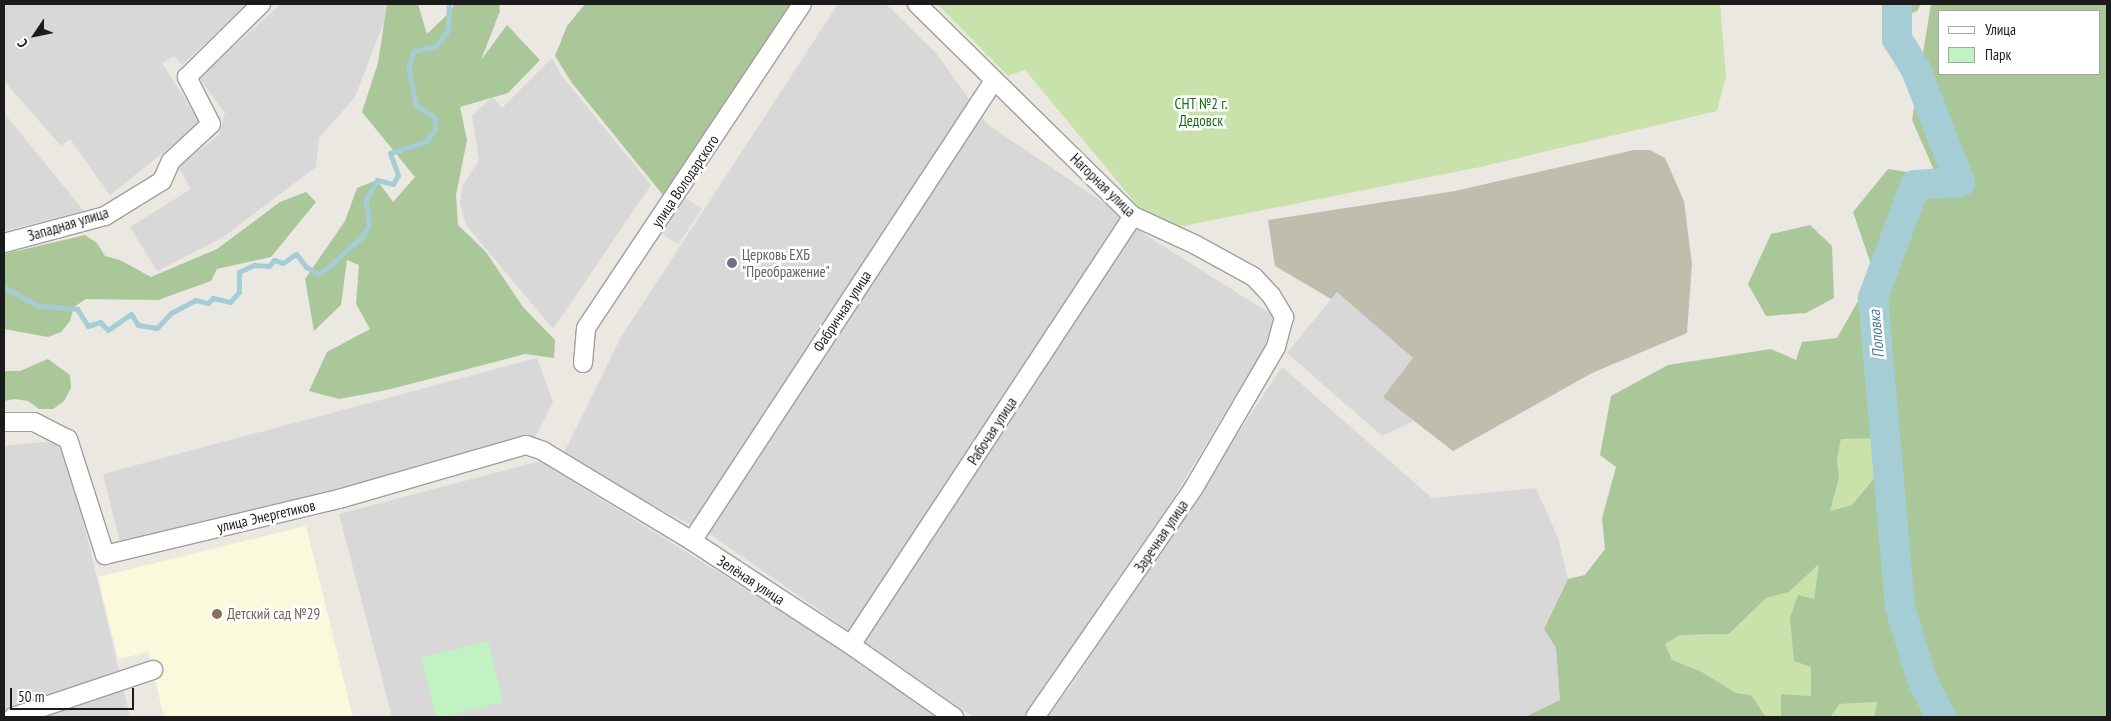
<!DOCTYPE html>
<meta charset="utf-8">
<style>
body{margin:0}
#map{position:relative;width:2111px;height:721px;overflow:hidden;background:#ebe7e1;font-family:"PT Sans Narrow",sans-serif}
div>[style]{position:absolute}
.residential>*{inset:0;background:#d9d8d8}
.education>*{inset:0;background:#fbf9db}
.construction>*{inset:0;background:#bfbeae}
.grass>*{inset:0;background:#c9e2ab}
.forest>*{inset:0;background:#aac79a}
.park>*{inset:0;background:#c1f3c2;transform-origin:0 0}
.parking>*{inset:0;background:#dbdbdb;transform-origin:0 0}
.stream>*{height:5px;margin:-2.5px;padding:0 2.5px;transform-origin:2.5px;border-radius:2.5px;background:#a5cdd5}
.river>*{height:30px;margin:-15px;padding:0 15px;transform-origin:15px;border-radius:15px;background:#a5cdd5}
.roads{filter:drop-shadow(1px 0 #9f9f9f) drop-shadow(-1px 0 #9f9f9f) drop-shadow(0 1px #9f9f9f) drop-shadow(0 -1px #9f9f9f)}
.street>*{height:18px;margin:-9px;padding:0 9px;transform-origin:9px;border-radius:9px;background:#fff}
.dots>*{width:14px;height:14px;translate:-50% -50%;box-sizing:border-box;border:2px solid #fff;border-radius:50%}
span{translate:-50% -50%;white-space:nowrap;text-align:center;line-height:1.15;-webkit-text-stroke:5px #fff;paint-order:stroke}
.park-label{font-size:15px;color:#156c17}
.street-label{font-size:15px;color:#1b1b1b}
.worship-label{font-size:15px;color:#5b616d}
.left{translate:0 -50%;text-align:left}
.education-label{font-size:15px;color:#785e54}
.water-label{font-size:16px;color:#4f7999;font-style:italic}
.frame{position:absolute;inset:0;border:5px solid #1b1b1b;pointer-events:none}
.legend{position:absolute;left:1938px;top:10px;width:162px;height:65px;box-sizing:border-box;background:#fff;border:1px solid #a4a4a4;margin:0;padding:6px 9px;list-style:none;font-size:15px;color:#1b1b1b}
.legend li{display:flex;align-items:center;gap:10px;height:25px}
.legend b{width:25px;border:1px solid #a4a4a4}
.north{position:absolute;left:10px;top:10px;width:50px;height:50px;-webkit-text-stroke:4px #fff;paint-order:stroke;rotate:236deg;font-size:14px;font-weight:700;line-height:20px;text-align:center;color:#1b1b1b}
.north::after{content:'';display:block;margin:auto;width:18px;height:22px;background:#1b1b1b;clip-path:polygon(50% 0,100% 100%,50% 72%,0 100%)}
.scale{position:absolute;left:10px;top:688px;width:124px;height:22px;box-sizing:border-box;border:2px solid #1b1b1b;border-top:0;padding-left:6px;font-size:15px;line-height:18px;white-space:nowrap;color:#1b1b1b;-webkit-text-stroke:4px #fff;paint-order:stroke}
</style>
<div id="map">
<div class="residential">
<div style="clip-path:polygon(4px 4px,247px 4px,182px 65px,174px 56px,162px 63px,200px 123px,110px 195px,70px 139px,61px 146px,4px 81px)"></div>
<div style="clip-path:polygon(281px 4px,391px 4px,355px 97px,319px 138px,316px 167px,222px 238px,157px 271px,130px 227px,191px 189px,178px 167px,219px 135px,225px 113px,199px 78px)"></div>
<div style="clip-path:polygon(838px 4px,886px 4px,936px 53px,987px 124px,1113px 209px,1133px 227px,1274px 316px,1276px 329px,1171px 502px,1023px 717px,973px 717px,714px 537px,562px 457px,621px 337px)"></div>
<div style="clip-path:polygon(552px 58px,561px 75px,651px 185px,553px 329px,466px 225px,460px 204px,462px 187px,479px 160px,472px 115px,493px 97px,502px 108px)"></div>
<div style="clip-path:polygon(4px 113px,84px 211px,4px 231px)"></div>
<div style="clip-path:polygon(1337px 292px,1414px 358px,1383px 397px,1414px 421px,1382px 436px,1287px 353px)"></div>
<div style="clip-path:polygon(537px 358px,553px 402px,534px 439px,121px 546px,103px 474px)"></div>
<div style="clip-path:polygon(1282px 367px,1432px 498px,1536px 488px,1558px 538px,1568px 579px,1544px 629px,1556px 648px,1560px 700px,1525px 717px,1046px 717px,1068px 690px)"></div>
<div style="clip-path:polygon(43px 442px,65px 444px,130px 717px,4px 717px,4px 446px)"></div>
<div style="clip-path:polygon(540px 461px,877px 671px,938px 717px,392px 717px,339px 514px)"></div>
</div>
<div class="education">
<div style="clip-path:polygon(306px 526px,353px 717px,164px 717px,148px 652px,118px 659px,98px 577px)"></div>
</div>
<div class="construction">
<div style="clip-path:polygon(1634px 150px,1650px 150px,1665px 158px,1684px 201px,1692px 264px,1687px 333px,1592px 373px,1453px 451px,1383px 397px,1413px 358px,1337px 292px,1331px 299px,1275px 266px,1268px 220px,1455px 191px)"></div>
</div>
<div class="grass">
<div style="clip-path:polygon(937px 4px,1720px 4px,1726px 76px,1717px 111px,1480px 167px,1173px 228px,1142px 211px,1025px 70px,1008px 76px)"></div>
<div style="clip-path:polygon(1886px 437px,1884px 466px,1852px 505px,1829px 511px,1839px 477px,1837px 461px,1841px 439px)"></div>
<div style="clip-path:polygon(1820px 563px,1814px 599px,1811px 696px,1781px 694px,1781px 717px,1766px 717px,1751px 695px,1736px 693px,1702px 672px,1672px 660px,1665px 644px,1680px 635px,1729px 634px,1766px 598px,1789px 592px)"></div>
<div style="clip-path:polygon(1877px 702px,1874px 717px,1830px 717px,1840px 704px)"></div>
</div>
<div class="forest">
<div style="clip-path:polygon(387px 4px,418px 4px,427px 34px,451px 11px,454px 4px,499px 4px,500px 11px,481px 60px,507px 25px,540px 60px,508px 93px,460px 107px,467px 140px,456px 195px,458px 225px,486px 252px,523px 307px,555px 340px,554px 358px,525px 354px,387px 390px,339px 399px,309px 391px,327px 352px,370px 329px,356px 304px,359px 265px,347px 260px,341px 305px,314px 331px,305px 279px,345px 221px,357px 188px,377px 180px,393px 202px,415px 177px,362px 112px,378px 63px)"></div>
<div style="clip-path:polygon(585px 4px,802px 4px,667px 200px,572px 83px,555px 56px,567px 26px)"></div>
<div style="clip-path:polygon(1891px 4px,1921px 4px,1917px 11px,1902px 17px)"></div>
<div style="clip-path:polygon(evenodd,1931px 4px,2107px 4px,2107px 717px,1874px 717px,1877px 702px,1840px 704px,1830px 717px,1781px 717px,1781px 694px,1811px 696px,1811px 667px,1794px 661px,1790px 618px,1798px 595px,1814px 599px,1819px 564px,1789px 592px,1766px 598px,1729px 634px,1680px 635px,1665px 644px,1672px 660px,1702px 672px,1736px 693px,1751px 695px,1766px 717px,1525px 717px,1560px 700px,1556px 648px,1544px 629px,1568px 579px,1585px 575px,1605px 549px,1602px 518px,1616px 467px,1600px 455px,1611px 396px,1668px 365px,1771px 349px,1796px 360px,1802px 342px,1837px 338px,1874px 273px,1853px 212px,1888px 169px,1937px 177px,1912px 120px,1931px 4px,2100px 11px,2100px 74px,1940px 74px,1940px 11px,2100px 11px,1931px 4px,1886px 438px,1884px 466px,1852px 505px,1830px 511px,1839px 477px,1837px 460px,1841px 439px,1886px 438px)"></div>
<div style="clip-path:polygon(306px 192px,316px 202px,271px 257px,217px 269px,211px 281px,158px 300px,86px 299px,74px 307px,70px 321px,61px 332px,48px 337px,4px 329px,4px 254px,85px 235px,97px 243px,105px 256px,120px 260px,151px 277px,217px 249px,280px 202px)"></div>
<div style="clip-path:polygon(1810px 225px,1832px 246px,1834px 298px,1806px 313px,1766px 316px,1748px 284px,1771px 234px)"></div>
<div style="clip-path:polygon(48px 359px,70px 375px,71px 388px,64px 401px,53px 409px,39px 409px,28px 401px,14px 399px,4px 401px,4px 371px,20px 371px)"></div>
</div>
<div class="park">
<div style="left:488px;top:641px;width:63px;height:69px;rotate:76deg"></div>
</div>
<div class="parking">
<div style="left:683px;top:196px;width:23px;height:43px;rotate:34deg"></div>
</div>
<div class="stream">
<div style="left:4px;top:287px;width:39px;rotate:29deg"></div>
<div style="left:38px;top:306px;width:39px;rotate:4deg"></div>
<div style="left:77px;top:309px;width:20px;rotate:57deg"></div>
<div style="left:88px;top:326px;width:13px;rotate:-18deg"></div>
<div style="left:100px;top:322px;width:11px;rotate:45deg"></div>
<div style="left:108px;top:330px;width:28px;rotate:-35deg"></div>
<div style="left:131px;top:314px;width:13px;rotate:58deg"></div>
<div style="left:138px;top:325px;width:19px;rotate:9deg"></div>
<div style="left:157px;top:328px;width:21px;rotate:-47deg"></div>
<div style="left:171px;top:313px;width:27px;rotate:-28deg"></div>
<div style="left:195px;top:300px;width:13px;rotate:13deg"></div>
<div style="left:208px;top:303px;width:7px;rotate:-45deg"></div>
<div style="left:213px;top:298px;width:17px;rotate:13deg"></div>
<div style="left:230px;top:302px;width:13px;rotate:-48deg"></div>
<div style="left:239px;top:292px;width:20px;rotate:-90deg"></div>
<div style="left:239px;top:272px;width:17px;rotate:-25deg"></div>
<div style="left:254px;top:265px;width:15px;rotate:4deg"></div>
<div style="left:269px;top:266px;width:8px;rotate:-50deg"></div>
<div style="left:274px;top:260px;width:9px;rotate:18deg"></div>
<div style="left:283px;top:263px;width:16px;rotate:-35deg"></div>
<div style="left:296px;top:254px;width:16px;rotate:52deg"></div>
<div style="left:306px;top:267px;width:16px;rotate:27deg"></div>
<div style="left:320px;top:274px;width:56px;rotate:-41.4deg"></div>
<div style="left:362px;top:237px;width:14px;rotate:-60deg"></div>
<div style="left:369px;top:225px;width:26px;rotate:-97deg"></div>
<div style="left:366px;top:199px;width:22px;rotate:-60deg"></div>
<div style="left:377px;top:180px;width:16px;rotate:14deg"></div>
<div style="left:393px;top:184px;width:10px;rotate:-61deg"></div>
<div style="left:398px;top:175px;width:23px;rotate:-110deg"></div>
<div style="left:390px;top:153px;width:38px;rotate:-18deg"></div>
<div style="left:426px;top:141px;width:14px;rotate:-51deg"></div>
<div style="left:435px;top:130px;width:12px;rotate:-90deg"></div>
<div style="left:435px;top:118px;width:23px;rotate:-146deg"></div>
<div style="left:416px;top:105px;width:38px;rotate:-102deg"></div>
<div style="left:408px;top:68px;width:18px;rotate:-71deg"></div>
<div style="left:414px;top:51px;width:23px;rotate:-13deg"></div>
<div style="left:436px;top:46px;width:20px;rotate:-53deg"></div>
<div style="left:448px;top:30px;width:26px;rotate:-88deg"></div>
</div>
<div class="river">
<div style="left:1897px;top:4px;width:35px;rotate:90deg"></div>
<div style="left:1897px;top:39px;width:36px;rotate:58deg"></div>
<div style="left:1916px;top:70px;width:120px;rotate:68.6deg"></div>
<div style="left:1960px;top:182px;width:45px;rotate:176.2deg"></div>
<div style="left:1915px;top:185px;width:121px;rotate:110.4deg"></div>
<div style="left:1873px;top:298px;width:310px;rotate:85deg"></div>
<div style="left:1900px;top:607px;width:76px;rotate:73.2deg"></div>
<div style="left:1922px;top:680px;width:42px;rotate:62.8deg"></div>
</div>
<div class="roads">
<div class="street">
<div style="left:917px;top:4px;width:303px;rotate:44.5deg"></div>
<div style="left:1133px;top:216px;width:67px;rotate:24.7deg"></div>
<div style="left:1194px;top:244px;width:68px;rotate:28.8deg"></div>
<div style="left:1254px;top:277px;width:25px;rotate:47deg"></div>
<div style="left:1271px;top:295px;width:26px;rotate:59deg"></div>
<div style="left:1284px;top:317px;width:31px;rotate:105deg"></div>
<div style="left:1276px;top:347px;width:164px;rotate:120.3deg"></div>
<div style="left:1193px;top:489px;width:277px;rotate:124.7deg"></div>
<div style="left:4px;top:243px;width:105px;rotate:-15deg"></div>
<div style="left:105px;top:216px;width:67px;rotate:-31.6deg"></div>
<div style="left:162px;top:181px;width:22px;rotate:-66deg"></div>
<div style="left:171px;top:161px;width:54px;rotate:-42.8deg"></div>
<div style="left:211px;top:124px;width:53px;rotate:-117.1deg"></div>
<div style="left:187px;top:77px;width:104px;rotate:-44.6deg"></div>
<div style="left:583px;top:363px;width:35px;rotate:-85deg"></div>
<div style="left:586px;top:328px;width:389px;rotate:-56.3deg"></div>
<div style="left:4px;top:422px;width:30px"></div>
<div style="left:34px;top:422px;width:38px;rotate:27deg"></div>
<div style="left:68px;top:439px;width:122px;rotate:72.3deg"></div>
<div style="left:105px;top:555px;width:241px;rotate:-13.5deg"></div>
<div style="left:339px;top:499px;width:195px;rotate:-16.1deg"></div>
<div style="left:526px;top:445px;width:18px;rotate:19deg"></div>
<div style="left:543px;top:451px;width:174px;rotate:31.1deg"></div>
<div style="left:692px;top:541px;width:190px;rotate:33.2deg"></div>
<div style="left:851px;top:645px;width:126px;rotate:35deg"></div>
<div style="left:692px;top:541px;width:549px;rotate:-56.74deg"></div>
<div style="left:851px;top:645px;width:513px;rotate:-56.68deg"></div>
<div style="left:13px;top:717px;width:148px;rotate:-18.6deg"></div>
</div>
</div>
<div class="dots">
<div style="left:732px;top:263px;background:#6b7280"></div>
<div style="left:217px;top:614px;background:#8d6e63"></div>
</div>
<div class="park-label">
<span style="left:1201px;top:112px">СНТ №2 г.<br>Дедовск</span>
</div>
<div class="street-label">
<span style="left:685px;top:181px;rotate:-56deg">улица Володарского</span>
<span style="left:1103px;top:185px;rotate:44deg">Нагорная улица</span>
<span style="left:68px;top:224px;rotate:-17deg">Западная улица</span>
<span style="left:842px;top:311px;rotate:-57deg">Фабричная улица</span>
<span style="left:992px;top:431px;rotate:-57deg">Рабочая улица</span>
<span style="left:266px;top:516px;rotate:-13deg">улица Энергетиков</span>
<span style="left:1161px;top:536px;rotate:-56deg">Заречная улица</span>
<span style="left:751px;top:580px;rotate:33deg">Зелёная улица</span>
</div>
<div class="worship-label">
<span class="left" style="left:742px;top:263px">Церковь ЕХБ<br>"Преображение"</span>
</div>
<div class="education-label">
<span class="left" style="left:227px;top:614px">Детский сад №29</span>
</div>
<div class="water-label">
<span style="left:1876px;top:334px;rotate:-95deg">Поповка</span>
</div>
<div class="frame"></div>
<ul class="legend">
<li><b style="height:6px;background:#fff"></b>Улица</li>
<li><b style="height:14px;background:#c1f3c2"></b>Парк</li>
</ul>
<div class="north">С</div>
<div class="scale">50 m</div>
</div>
